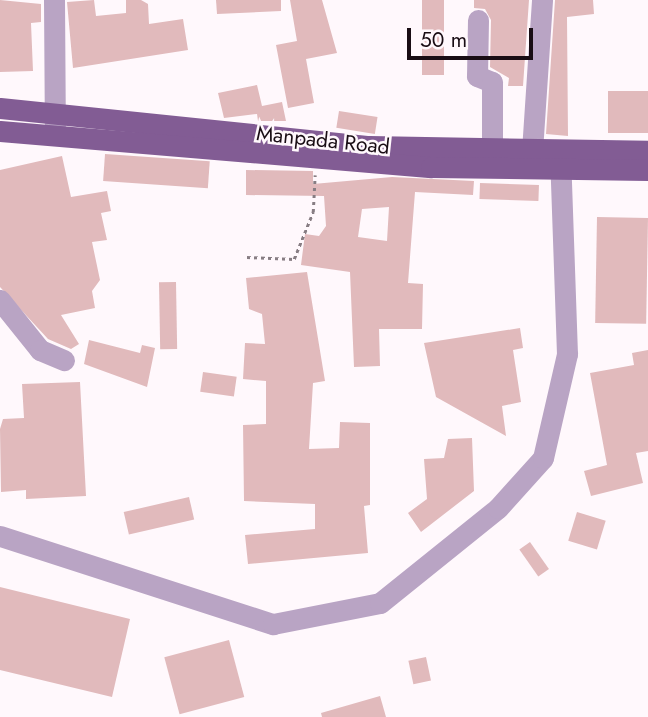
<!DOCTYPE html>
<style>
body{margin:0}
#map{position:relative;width:648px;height:717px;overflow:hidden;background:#fff8fc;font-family:Jost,sans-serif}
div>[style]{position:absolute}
.building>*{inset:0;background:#e1babc;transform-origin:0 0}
.path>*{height:2.5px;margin-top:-1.25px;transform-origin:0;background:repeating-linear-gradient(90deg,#877d83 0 3.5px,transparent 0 7px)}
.minor>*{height:21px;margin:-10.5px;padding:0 10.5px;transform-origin:10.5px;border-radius:10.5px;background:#b9a4c4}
.major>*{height:21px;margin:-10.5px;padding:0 10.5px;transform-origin:10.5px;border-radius:10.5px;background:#825c94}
span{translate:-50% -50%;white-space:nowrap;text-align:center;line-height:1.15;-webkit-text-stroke:5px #fff8fc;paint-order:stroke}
.street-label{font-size:21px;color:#190d14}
.scale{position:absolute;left:407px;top:28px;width:126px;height:32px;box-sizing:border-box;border:4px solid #190d14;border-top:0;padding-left:9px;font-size:21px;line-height:24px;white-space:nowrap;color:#190d14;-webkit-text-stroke:5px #fff8fc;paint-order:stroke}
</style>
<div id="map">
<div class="building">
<div style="clip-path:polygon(0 0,41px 4px,41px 22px,31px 23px,33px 71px,0 72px)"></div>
<div style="clip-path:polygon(94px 0,96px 16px,126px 13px,126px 0,141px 0,148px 4px,149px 24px,183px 19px,188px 50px,73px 68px,67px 2px)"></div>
<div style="clip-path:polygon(216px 0,281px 0,281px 11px,217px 14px)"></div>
<div style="clip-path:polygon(290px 0,322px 0,337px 53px,306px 59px,314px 103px,288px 108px,276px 45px,297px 41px)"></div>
<div style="left:422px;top:0;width:22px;height:75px"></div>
<div style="clip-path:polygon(474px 0,529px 0,523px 86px,508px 86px,509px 78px,490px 67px,491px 20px,485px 9px,474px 8px)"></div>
<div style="clip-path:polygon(555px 0,593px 0,594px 14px,567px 17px,568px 136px,546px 134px)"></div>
<div style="clip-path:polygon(257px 85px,262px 106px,282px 102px,286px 121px,258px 121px,257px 114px,224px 118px,218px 93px)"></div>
<div style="left:608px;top:91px;width:40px;height:42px"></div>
<div style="left:339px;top:111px;width:39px;height:17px;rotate:9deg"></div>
<div style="left:105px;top:154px;width:105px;height:27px;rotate:4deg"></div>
<div style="clip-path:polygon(62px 156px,71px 197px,107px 191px,111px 211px,101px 213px,107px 240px,92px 242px,100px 280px,92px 291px,95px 308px,61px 315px,79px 344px,71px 349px,48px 339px,0 287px,0 170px)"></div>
<div style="clip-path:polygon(evenodd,246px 170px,313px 171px,313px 184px,392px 177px,474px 181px,473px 195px,415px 192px,408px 283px,423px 284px,422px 329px,379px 329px,380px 366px,354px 367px,350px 272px,301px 265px,305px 234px,319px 236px,326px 226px,324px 196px,246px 195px,246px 170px,389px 207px,387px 241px,358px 237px,362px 209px,389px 207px)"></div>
<div style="left:480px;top:183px;width:59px;height:16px;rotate:2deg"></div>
<div style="left:597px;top:217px;width:51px;height:106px;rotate:1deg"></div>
<div style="clip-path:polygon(307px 272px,325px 381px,313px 383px,309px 449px,339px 448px,340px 422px,370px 423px,370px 505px,364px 506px,368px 553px,248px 564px,245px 535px,315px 529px,315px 504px,244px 501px,243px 425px,266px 424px,266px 381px,243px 379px,245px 343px,265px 344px,262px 314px,249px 309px,246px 278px)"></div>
<div style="left:176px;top:282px;width:67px;height:17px;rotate:89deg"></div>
<div style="clip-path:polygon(520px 328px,523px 348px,513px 350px,521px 402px,502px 406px,506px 436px,436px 397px,424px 343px)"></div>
<div style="clip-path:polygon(89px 340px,140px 353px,142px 345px,155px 348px,147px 387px,84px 364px)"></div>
<div style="clip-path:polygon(648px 350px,648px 451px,636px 453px,643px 483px,591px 496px,584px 471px,607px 465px,590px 373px,634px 365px,632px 353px)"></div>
<div style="left:203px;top:372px;width:34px;height:20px;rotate:8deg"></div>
<div style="clip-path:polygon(80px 382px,86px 496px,26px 499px,26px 490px,1px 492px,0 429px,3px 419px,24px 418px,22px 384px)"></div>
<div style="clip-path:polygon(472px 438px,474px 491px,421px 532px,408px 513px,427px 499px,424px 459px,444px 458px,448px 439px)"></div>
<div style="left:189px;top:497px;width:23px;height:67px;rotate:77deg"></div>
<div style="left:577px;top:512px;width:30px;height:30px;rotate:17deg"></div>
<div style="left:530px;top:542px;width:33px;height:13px;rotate:55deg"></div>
<div style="clip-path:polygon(0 587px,130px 619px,112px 697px,0 670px)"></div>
<div style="left:229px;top:640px;width:59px;height:67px;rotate:75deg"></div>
<div style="left:426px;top:657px;width:24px;height:18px;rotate:78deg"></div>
<div style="clip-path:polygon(380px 696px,386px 717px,322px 717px,321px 713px)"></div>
</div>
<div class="path">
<div style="left:247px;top:257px;width:47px;rotate:2.4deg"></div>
<div style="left:294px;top:259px;width:51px;rotate:-68deg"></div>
<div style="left:313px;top:212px;width:37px;rotate:-87deg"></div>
</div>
<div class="minor">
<div style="left:54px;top:0;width:131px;rotate:89.6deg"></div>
<div style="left:478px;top:20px;width:56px;rotate:91deg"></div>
<div style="left:477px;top:76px;width:16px;rotate:22deg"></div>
<div style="left:492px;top:82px;width:84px;rotate:90deg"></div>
<div style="left:531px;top:166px;width:166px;rotate:-86.2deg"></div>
<div style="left:0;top:300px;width:64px;rotate:51.3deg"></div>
<div style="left:40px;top:350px;width:26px;rotate:23deg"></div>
<div style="left:0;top:536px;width:287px;rotate:17.9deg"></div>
<div style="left:273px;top:624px;width:109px;rotate:-11.1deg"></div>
<div style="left:380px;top:603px;width:151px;rotate:-38.8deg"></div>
<div style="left:498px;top:508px;width:67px;rotate:-48deg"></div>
<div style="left:543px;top:458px;width:107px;rotate:-77deg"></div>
<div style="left:567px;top:354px;width:201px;rotate:-92deg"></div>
</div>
<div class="major">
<div style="left:0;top:108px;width:371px;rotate:5.9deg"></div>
<div style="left:369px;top:146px;width:279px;rotate:1deg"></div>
<div style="left:0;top:131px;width:433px;rotate:4.8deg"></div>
<div style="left:431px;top:167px;width:217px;rotate:0.8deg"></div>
</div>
<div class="street-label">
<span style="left:323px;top:140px;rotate:6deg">Manpada Road</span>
</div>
<div class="scale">50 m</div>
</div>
